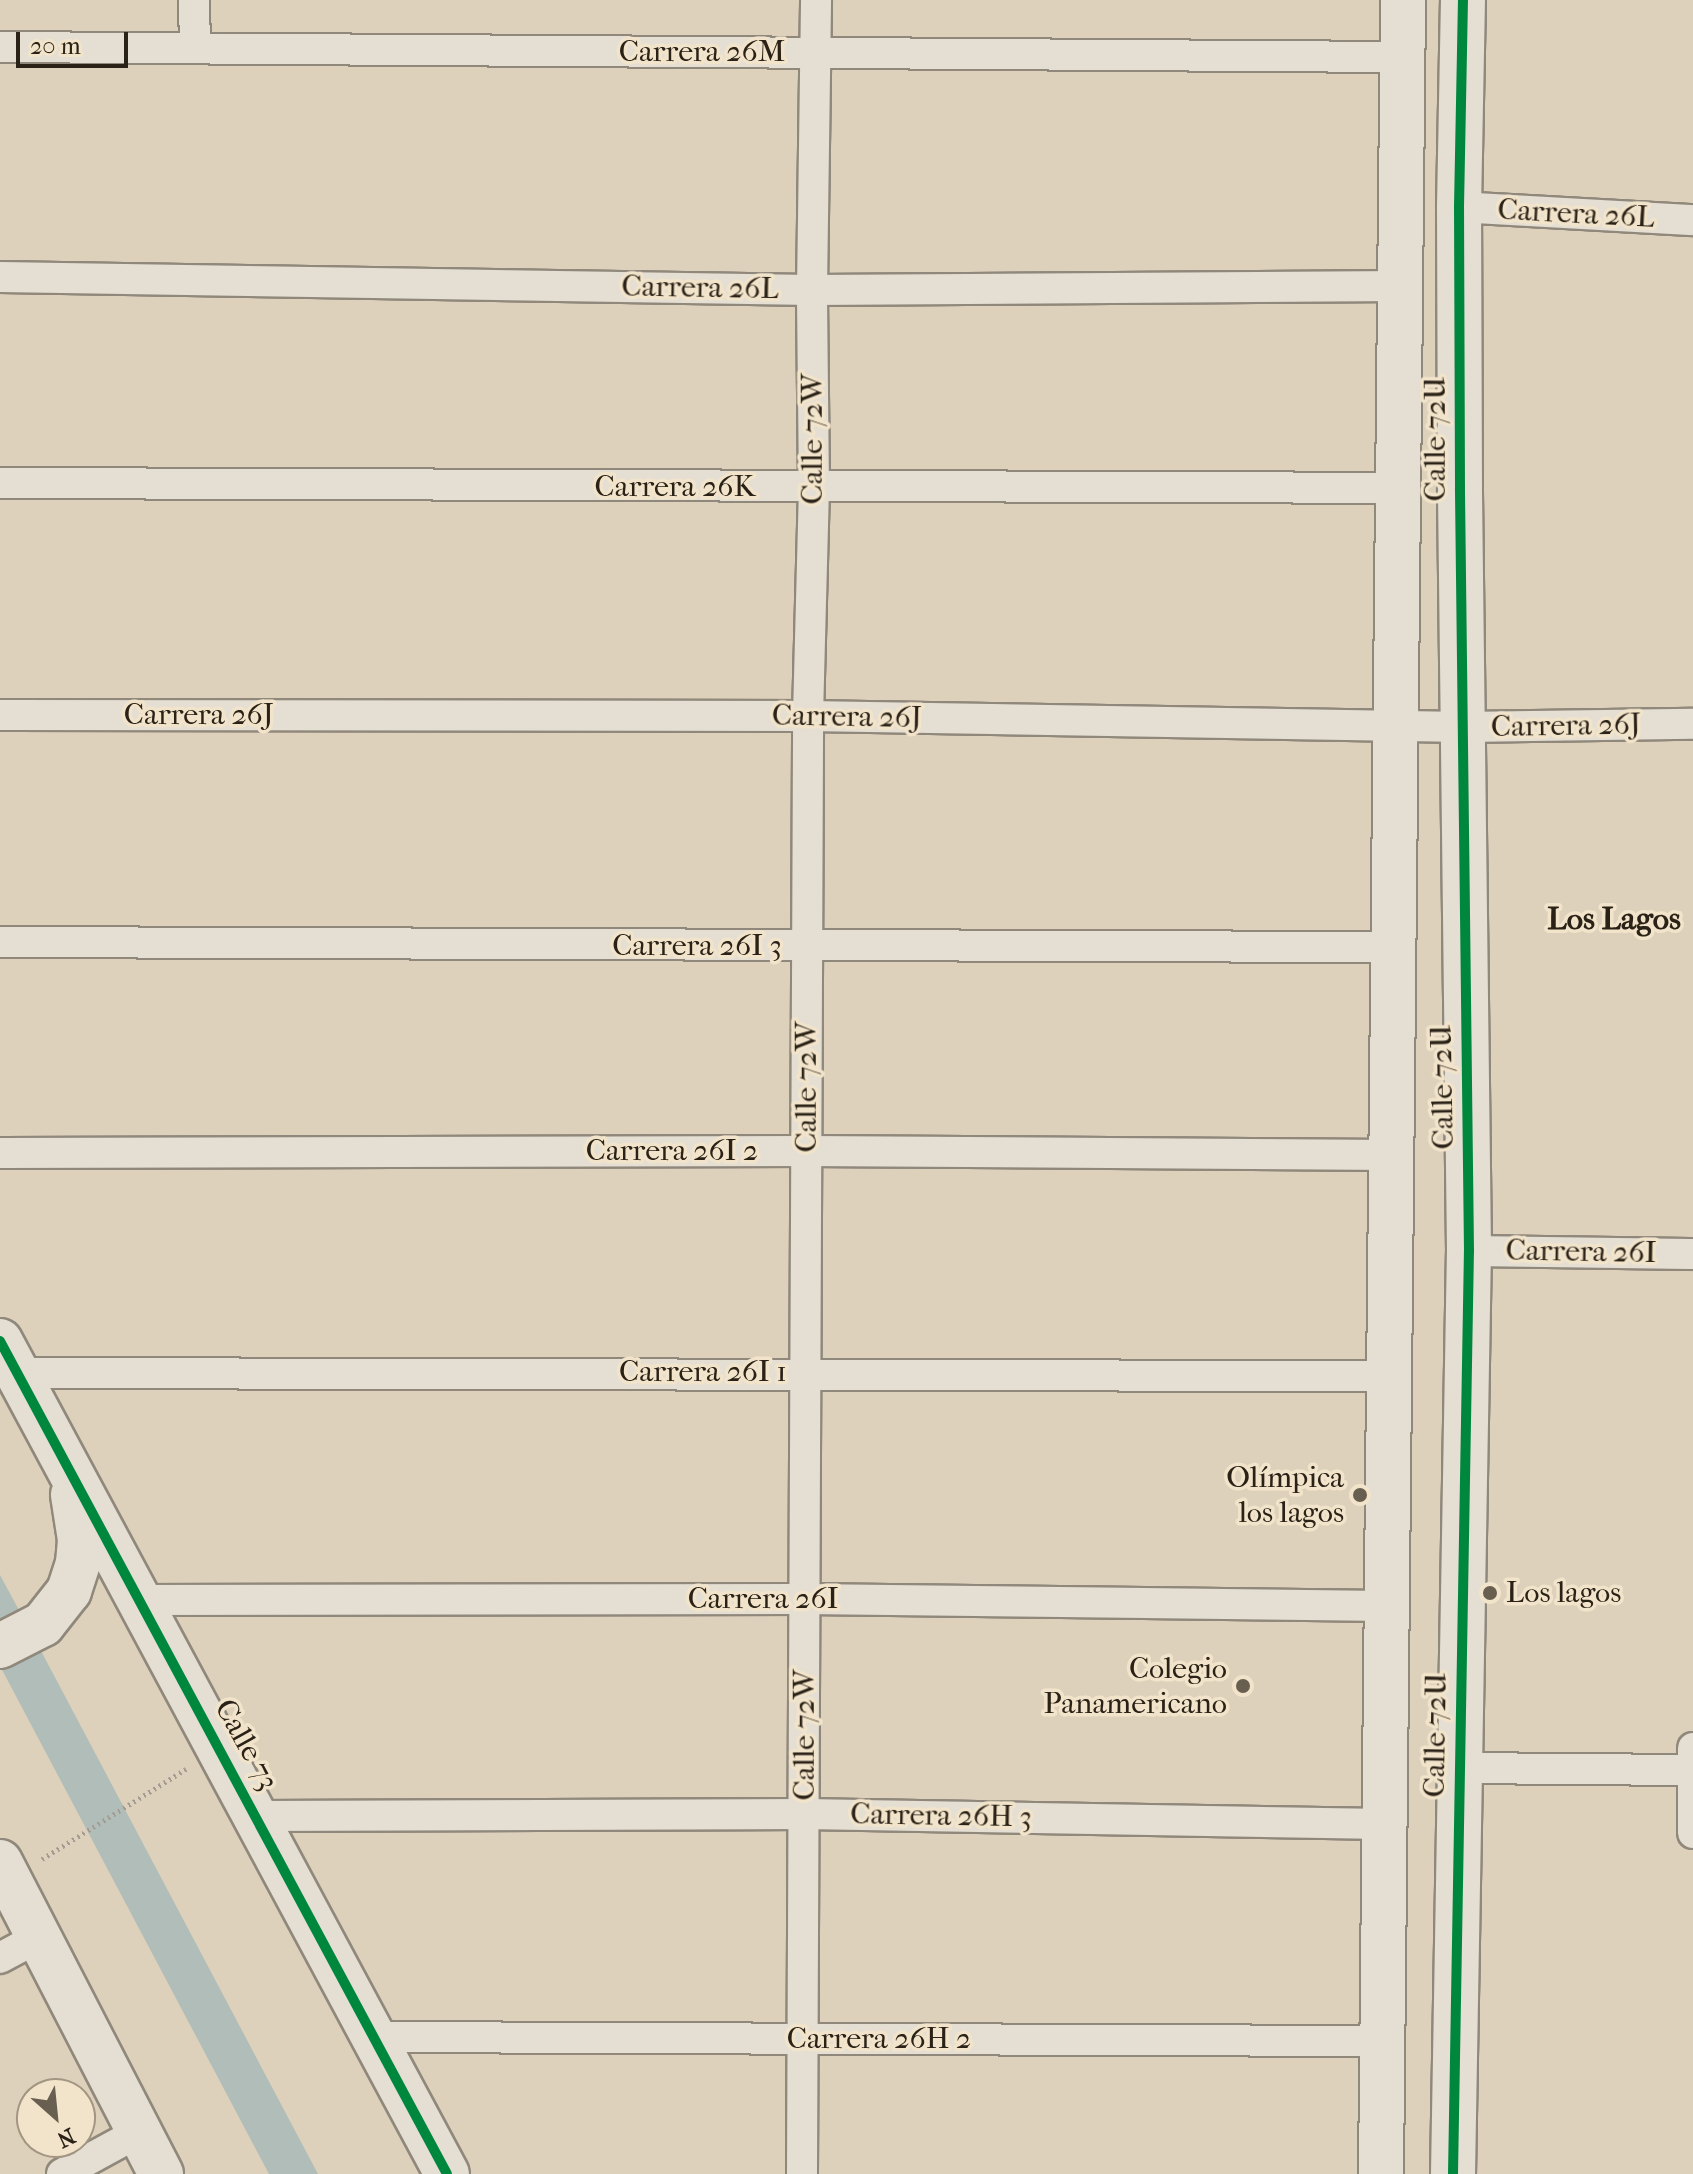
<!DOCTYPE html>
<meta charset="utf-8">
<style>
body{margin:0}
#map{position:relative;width:1693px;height:2174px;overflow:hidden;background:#ddd1bc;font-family:"IM FELL French Canon",serif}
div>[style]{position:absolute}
.water>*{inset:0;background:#b1bdb8}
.path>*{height:5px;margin-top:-2.5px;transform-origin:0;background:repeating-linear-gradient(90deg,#a29c93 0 2px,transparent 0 6px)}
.roads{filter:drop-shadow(2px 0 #90887b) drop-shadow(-2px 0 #90887b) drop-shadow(0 2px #90887b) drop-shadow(0 -2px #90887b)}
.street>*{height:30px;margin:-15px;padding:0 15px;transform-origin:15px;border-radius:15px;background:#e4ded3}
.secondary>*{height:44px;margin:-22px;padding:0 22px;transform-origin:22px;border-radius:22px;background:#e4ded3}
.cycleway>*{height:10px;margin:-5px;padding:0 5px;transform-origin:5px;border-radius:5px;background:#00873e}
.dots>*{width:22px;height:22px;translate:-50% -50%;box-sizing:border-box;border:4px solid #f2e4ca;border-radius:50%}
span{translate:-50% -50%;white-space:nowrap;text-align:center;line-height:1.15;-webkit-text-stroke:7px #f2e4ca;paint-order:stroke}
.street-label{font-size:30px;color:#2a2117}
.poi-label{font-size:30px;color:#2a2117}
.right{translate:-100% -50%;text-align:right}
.left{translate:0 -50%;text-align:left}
.neighbourhood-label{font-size:32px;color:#2a2117;font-weight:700}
.north{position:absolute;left:16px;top:2078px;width:80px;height:80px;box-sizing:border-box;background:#f2e4ca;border:2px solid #a29682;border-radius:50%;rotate:153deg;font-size:22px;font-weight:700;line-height:32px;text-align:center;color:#2a2117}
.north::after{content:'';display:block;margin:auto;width:28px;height:36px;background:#695f51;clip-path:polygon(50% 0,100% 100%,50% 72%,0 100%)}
.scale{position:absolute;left:16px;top:32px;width:112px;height:36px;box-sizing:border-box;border:4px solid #2a2117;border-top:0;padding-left:10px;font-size:24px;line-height:28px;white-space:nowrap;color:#2a2117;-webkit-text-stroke:6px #f2e4ca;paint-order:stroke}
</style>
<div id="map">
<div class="water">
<div style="clip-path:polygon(0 1575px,40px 1649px,318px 2174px,269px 2174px,0 1666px)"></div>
</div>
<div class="path">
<div style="left:42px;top:1859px;width:170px;rotate:-32deg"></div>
</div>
<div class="roads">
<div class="street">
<div style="left:194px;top:0;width:48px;rotate:88.8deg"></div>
<div style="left:0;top:47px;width:1403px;rotate:0.41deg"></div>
<div style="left:1459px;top:207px;width:234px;rotate:3.2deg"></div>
<div style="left:0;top:277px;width:812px;rotate:0.92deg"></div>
<div style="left:812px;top:290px;width:589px;rotate:-0.39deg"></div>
<div style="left:0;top:483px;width:1399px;rotate:0.2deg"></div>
<div style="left:0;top:715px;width:808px;rotate:0.07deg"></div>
<div style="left:808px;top:716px;width:656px;rotate:0.96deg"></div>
<div style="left:1464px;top:727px;width:229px;rotate:-0.8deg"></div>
<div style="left:0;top:942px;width:1394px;rotate:0.21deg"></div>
<div style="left:0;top:1153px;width:807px;rotate:-0.14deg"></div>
<div style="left:807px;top:1151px;width:585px;rotate:0.39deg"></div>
<div style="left:1469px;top:1251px;width:224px;rotate:0.8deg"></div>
<div style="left:16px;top:1373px;width:1373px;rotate:0.13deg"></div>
<div style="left:139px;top:1600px;width:666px;rotate:-0.09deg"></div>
<div style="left:805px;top:1599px;width:582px;rotate:0.69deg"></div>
<div style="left:1693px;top:1748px;width:85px;rotate:90deg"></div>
<div style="left:1459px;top:1768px;width:234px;rotate:0.5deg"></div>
<div style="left:258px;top:1816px;width:547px;rotate:-0.21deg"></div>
<div style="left:805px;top:1814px;width:580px;rotate:0.99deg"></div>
<div style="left:0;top:1958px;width:44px;rotate:-28.3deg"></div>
<div style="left:376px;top:2037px;width:1007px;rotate:0.23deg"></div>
<div style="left:62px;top:2174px;width:88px;rotate:-28.6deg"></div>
<div style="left:802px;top:2174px;width:1458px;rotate:-89.76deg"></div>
<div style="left:808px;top:716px;width:228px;rotate:-88.5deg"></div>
<div style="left:814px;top:488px;width:198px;rotate:-90.6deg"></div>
<div style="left:812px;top:290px;width:290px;rotate:-89.2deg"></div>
</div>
<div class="secondary">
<div style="left:0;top:1341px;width:945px;rotate:61.78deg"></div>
<div style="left:0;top:1646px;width:48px;rotate:-27.1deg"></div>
<div style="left:43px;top:1624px;width:42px;rotate:-51.8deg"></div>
<div style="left:69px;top:1591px;width:29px;rotate:-72deg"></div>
<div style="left:78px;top:1563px;width:23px;rotate:-85deg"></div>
<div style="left:80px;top:1540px;width:46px;rotate:-98.8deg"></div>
<div style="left:0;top:1862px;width:351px;rotate:62.7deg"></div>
<div style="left:1381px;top:2174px;width:2174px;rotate:-89.42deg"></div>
<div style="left:1453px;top:2174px;width:923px;rotate:-89.01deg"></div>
<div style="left:1469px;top:1251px;width:763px;rotate:-90.68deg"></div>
<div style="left:1460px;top:488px;width:281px;rotate:-90.2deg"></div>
<div style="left:1459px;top:207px;width:207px;rotate:-88.9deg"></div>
</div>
</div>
<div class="cycleway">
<div style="left:0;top:1341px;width:945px;rotate:61.78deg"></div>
<div style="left:1453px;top:2174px;width:923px;rotate:-89.01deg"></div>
<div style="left:1469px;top:1251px;width:763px;rotate:-90.68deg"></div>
<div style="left:1460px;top:488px;width:281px;rotate:-90.2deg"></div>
<div style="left:1459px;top:207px;width:207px;rotate:-88.9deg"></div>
</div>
<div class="dots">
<div style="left:1360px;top:1495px;background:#695f51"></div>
<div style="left:1490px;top:1593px;background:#695f51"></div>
<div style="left:1243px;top:1686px;background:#695f51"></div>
</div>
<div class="street-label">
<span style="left:702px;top:52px">Carrera 26M</span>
<span style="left:1576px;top:214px;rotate:3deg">Carrera 26L</span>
<span style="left:700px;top:288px;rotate:1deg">Carrera 26L</span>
<span style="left:813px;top:439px;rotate:-90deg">Calle 72W</span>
<span style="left:1436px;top:439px;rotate:-90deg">Calle 72U</span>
<span style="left:675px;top:487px">Carrera 26K</span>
<span style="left:199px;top:715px">Carrera 26J</span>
<span style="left:847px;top:717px;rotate:1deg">Carrera 26J</span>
<span style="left:1566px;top:726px;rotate:-1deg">Carrera 26J</span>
<span style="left:697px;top:946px">Carrera 26I 3</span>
<span style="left:807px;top:1087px;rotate:-90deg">Calle 72W</span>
<span style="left:1443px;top:1087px;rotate:-91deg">Calle 72U</span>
<span style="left:672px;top:1151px">Carrera 26I 2</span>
<span style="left:1581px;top:1252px;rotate:1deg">Carrera 26I</span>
<span style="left:703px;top:1372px">Carrera 26I 1</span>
<span style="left:763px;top:1599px">Carrera 26I</span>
<span style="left:805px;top:1735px;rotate:-90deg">Calle 72W</span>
<span style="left:1436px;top:1735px;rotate:-89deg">Calle 72U</span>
<span style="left:246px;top:1745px;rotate:61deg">Calle 73</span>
<span style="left:941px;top:1816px;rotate:1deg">Carrera 26H 3</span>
<span style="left:879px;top:2039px">Carrera 26H 2</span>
</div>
<div class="poi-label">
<span class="right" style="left:1344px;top:1495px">Olímpica<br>los lagos</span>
<span class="left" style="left:1506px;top:1593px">Los lagos</span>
<span class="right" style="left:1227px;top:1686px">Colegio<br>Panamericano</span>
</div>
<div class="neighbourhood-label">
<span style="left:1614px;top:919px">Los Lagos</span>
</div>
<div class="north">N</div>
<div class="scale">20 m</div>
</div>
